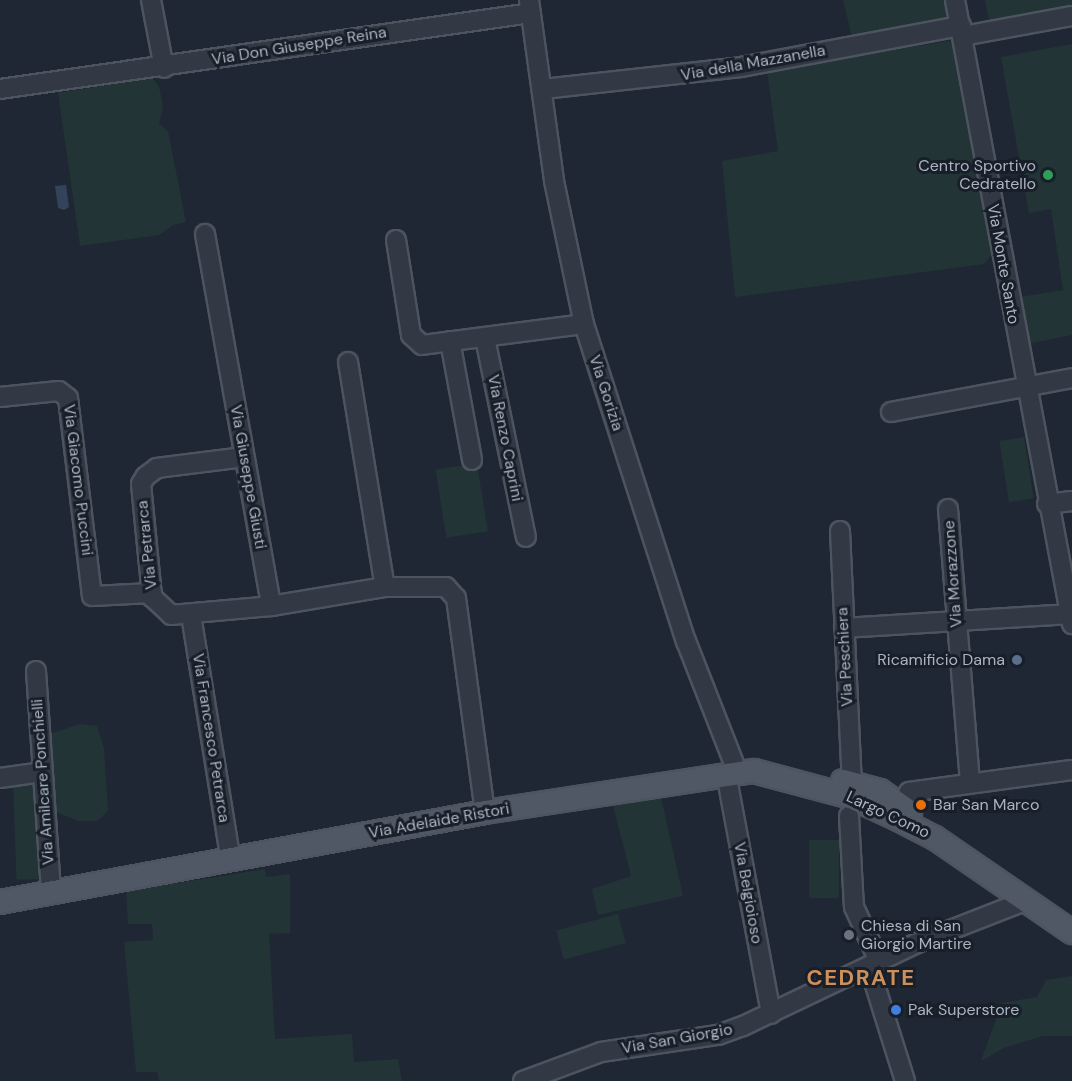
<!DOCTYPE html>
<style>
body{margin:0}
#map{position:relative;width:1072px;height:1081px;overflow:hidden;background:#1f2734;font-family:"DM Sans",sans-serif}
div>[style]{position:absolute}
.green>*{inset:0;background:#223436;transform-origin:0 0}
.water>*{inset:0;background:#33435b}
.roads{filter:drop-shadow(2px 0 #4d5460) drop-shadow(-2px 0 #4d5460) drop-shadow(0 2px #4d5460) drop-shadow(0 -2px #4d5460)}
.minor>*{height:18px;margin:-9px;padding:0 9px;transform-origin:9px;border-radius:9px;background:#323944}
.major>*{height:22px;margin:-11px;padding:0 11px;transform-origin:11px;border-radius:11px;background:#505865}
.dots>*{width:16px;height:16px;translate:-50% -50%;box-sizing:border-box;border:3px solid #181f29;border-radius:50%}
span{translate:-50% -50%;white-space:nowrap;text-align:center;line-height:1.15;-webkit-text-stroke:6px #181f29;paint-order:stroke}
.street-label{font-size:16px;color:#acb4c2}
.poi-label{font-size:16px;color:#acb4c2}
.right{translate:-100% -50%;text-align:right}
.left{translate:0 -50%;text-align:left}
.district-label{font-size:22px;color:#cd905c;font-weight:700;letter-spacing:1.5px}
</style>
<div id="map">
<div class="green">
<div style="clip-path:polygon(843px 0,945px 0,948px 13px,942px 23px,852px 37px)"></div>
<div style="clip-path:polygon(985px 0,1072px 0,1072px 6px,989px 21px)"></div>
<div style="clip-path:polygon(948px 41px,955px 45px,992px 254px,984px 264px,735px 297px,722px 161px,778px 151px,767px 71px)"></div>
<div style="clip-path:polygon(1072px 44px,1072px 335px,1027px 344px,1020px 297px,1063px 290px,1051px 209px,1029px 213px,1001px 57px)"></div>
<div style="clip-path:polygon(152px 78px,159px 86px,163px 107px,159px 124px,168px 131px,186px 222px,173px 225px,159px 235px,80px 246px,58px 93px)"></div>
<div style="left:1024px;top:437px;width:62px;height:25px;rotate:81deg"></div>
<div style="left:477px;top:463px;width:69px;height:42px;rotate:81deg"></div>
<div style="clip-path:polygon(80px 724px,97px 726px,104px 748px,108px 811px,97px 821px,79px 821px,53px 811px,49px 734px)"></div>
<div style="left:38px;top:780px;width:99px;height:25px;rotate:88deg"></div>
<div style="clip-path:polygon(661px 797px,683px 896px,598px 915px,592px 889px,631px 876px,612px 801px)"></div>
<div style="left:809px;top:840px;width:30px;height:58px"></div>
<div style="clip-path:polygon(265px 869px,266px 877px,290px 874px,290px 933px,269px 934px,275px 1039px,352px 1034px,354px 1062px,398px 1059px,402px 1081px,159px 1081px,157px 1072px,136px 1072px,124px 942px,153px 940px,152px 924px,128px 924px,126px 891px)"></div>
<div style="left:618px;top:914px;width:30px;height:64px;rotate:75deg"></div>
<div style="clip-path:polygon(1072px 976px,1072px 1036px,1043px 1036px,1004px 1048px,981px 1061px,1002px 1003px,1037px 997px,1046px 980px)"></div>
</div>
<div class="water">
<div style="clip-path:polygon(66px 185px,69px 207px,64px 210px,58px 208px,55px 186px)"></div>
</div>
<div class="roads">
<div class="minor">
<div style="left:151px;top:0;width:69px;rotate:79.2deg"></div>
<div style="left:529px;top:0;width:183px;rotate:82.1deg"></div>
<div style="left:554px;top:181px;width:146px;rotate:78.2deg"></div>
<div style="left:584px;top:324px;width:333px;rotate:72.2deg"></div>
<div style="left:686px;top:641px;width:140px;rotate:68.6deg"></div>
<div style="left:955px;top:0;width:635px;rotate:79.38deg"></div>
<div style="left:963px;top:36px;width:111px;rotate:-10.4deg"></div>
<div style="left:0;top:89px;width:536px;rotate:-8.15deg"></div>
<div style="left:543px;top:89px;width:199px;rotate:-6.3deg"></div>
<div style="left:741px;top:67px;width:224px;rotate:-10.6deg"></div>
<div style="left:205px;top:234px;width:378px;rotate:79.9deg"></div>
<div style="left:271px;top:606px;width:116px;rotate:-9.5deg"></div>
<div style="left:385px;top:587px;width:61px"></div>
<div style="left:446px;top:587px;width:15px;rotate:48deg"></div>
<div style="left:456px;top:598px;width:216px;rotate:82.3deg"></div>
<div style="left:396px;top:240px;width:96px;rotate:81deg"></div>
<div style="left:411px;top:335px;width:15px;rotate:42deg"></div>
<div style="left:422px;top:345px;width:163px;rotate:-7.4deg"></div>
<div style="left:485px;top:338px;width:203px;rotate:78.4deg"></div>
<div style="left:450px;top:341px;width:121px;rotate:79.5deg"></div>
<div style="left:348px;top:362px;width:228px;rotate:80.7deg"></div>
<div style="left:0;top:397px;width:59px;rotate:-5.8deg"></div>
<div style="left:59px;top:391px;width:11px;rotate:38deg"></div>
<div style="left:68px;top:398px;width:199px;rotate:83.1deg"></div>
<div style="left:92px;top:596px;width:60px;rotate:-2.9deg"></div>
<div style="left:891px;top:412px;width:184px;rotate:-10.6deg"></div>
<div style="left:244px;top:457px;width:88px;rotate:172.8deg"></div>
<div style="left:157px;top:468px;width:14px;rotate:144deg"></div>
<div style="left:146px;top:476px;width:9px;rotate:122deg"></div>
<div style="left:141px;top:484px;width:114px;rotate:84.4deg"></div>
<div style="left:152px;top:597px;width:26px;rotate:43deg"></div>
<div style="left:171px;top:615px;width:100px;rotate:-5.1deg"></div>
<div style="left:1047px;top:504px;width:25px;rotate:-7deg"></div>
<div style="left:948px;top:509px;width:274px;rotate:85.4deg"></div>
<div style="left:840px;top:531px;width:251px;rotate:87.3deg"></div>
<div style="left:191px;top:615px;width:249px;rotate:80.8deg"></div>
<div style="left:844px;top:628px;width:227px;rotate:-3.5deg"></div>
<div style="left:36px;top:671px;width:222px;rotate:86.1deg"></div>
<div style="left:726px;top:773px;width:245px;rotate:79.4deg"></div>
<div style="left:0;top:778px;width:42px;rotate:-8.1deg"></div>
<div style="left:849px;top:816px;width:91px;rotate:86.9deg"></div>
<div style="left:854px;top:907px;width:60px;rotate:65.2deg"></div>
<div style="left:898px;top:818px;width:28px;rotate:-67deg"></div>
<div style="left:909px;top:792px;width:164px;rotate:-7.7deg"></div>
<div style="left:869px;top:966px;width:121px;rotate:72.6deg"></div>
<div style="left:523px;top:1081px;width:83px;rotate:-20.4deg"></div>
<div style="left:601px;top:1052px;width:118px;rotate:-8.3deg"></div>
<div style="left:718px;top:1035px;width:27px;rotate:-20deg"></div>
<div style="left:743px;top:1026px;width:193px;rotate:-25.5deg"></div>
<div style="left:917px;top:943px;width:116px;rotate:-21.3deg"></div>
</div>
<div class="major">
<div style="left:843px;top:781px;width:38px;rotate:15deg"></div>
<div style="left:880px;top:791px;width:37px;rotate:35deg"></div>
<div style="left:0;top:902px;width:493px;rotate:-10.5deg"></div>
<div style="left:485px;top:812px;width:272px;rotate:-8.7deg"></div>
<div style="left:754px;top:771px;width:100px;rotate:15deg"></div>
<div style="left:851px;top:797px;width:52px;rotate:25.1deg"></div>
<div style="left:898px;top:819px;width:42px;rotate:27.2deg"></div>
<div style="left:935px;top:838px;width:166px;rotate:34.5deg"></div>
</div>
</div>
<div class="dots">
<div style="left:1048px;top:175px;background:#2e9e5b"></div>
<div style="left:1017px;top:660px;background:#5c6f8a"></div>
<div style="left:921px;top:805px;background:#e8710a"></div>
<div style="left:849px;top:935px;background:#6b7280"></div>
<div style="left:896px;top:1010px;background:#3f7fe0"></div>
</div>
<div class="street-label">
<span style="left:299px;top:46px;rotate:-9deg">Via Don Giuseppe Reina</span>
<span style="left:753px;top:63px;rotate:-10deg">Via della Mazzanella</span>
<span style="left:1003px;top:264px;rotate:80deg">Via Monte Santo</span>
<span style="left:606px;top:393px;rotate:72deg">Via Gorizia</span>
<span style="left:505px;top:438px;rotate:79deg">Via Renzo Caprini</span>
<span style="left:248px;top:477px;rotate:80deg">Via Giuseppe Giusti</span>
<span style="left:78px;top:480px;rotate:83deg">Via Giacomo Puccini</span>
<span style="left:147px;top:545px;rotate:-96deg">Via Petrarca</span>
<span style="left:953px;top:574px;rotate:-94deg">Via Morazzone</span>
<span style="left:845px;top:657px;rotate:-93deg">Via Peschiera</span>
<span style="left:211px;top:738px;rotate:81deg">Via Francesco Petrarca</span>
<span style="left:43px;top:782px;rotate:-94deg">Via Amilcare Ponchielli</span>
<span style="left:888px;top:815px;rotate:25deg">Largo Como</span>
<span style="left:439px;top:821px;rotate:-10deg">Via Adelaide Ristori</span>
<span style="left:748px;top:893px;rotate:80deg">Via Belgioioso</span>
<span style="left:677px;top:1039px;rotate:-10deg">Via San Giorgio</span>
</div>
<div class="poi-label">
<span class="right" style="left:1036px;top:175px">Centro Sportivo<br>Cedratello</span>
<span class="right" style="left:1005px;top:660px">Ricamificio Dama</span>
<span class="left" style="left:933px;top:805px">Bar San Marco</span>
<span class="left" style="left:861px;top:935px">Chiesa di San<br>Giorgio Martire</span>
<span class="left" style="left:908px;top:1010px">Pak Superstore</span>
</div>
<div class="district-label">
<span style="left:861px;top:978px">CEDRATE</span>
</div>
</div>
